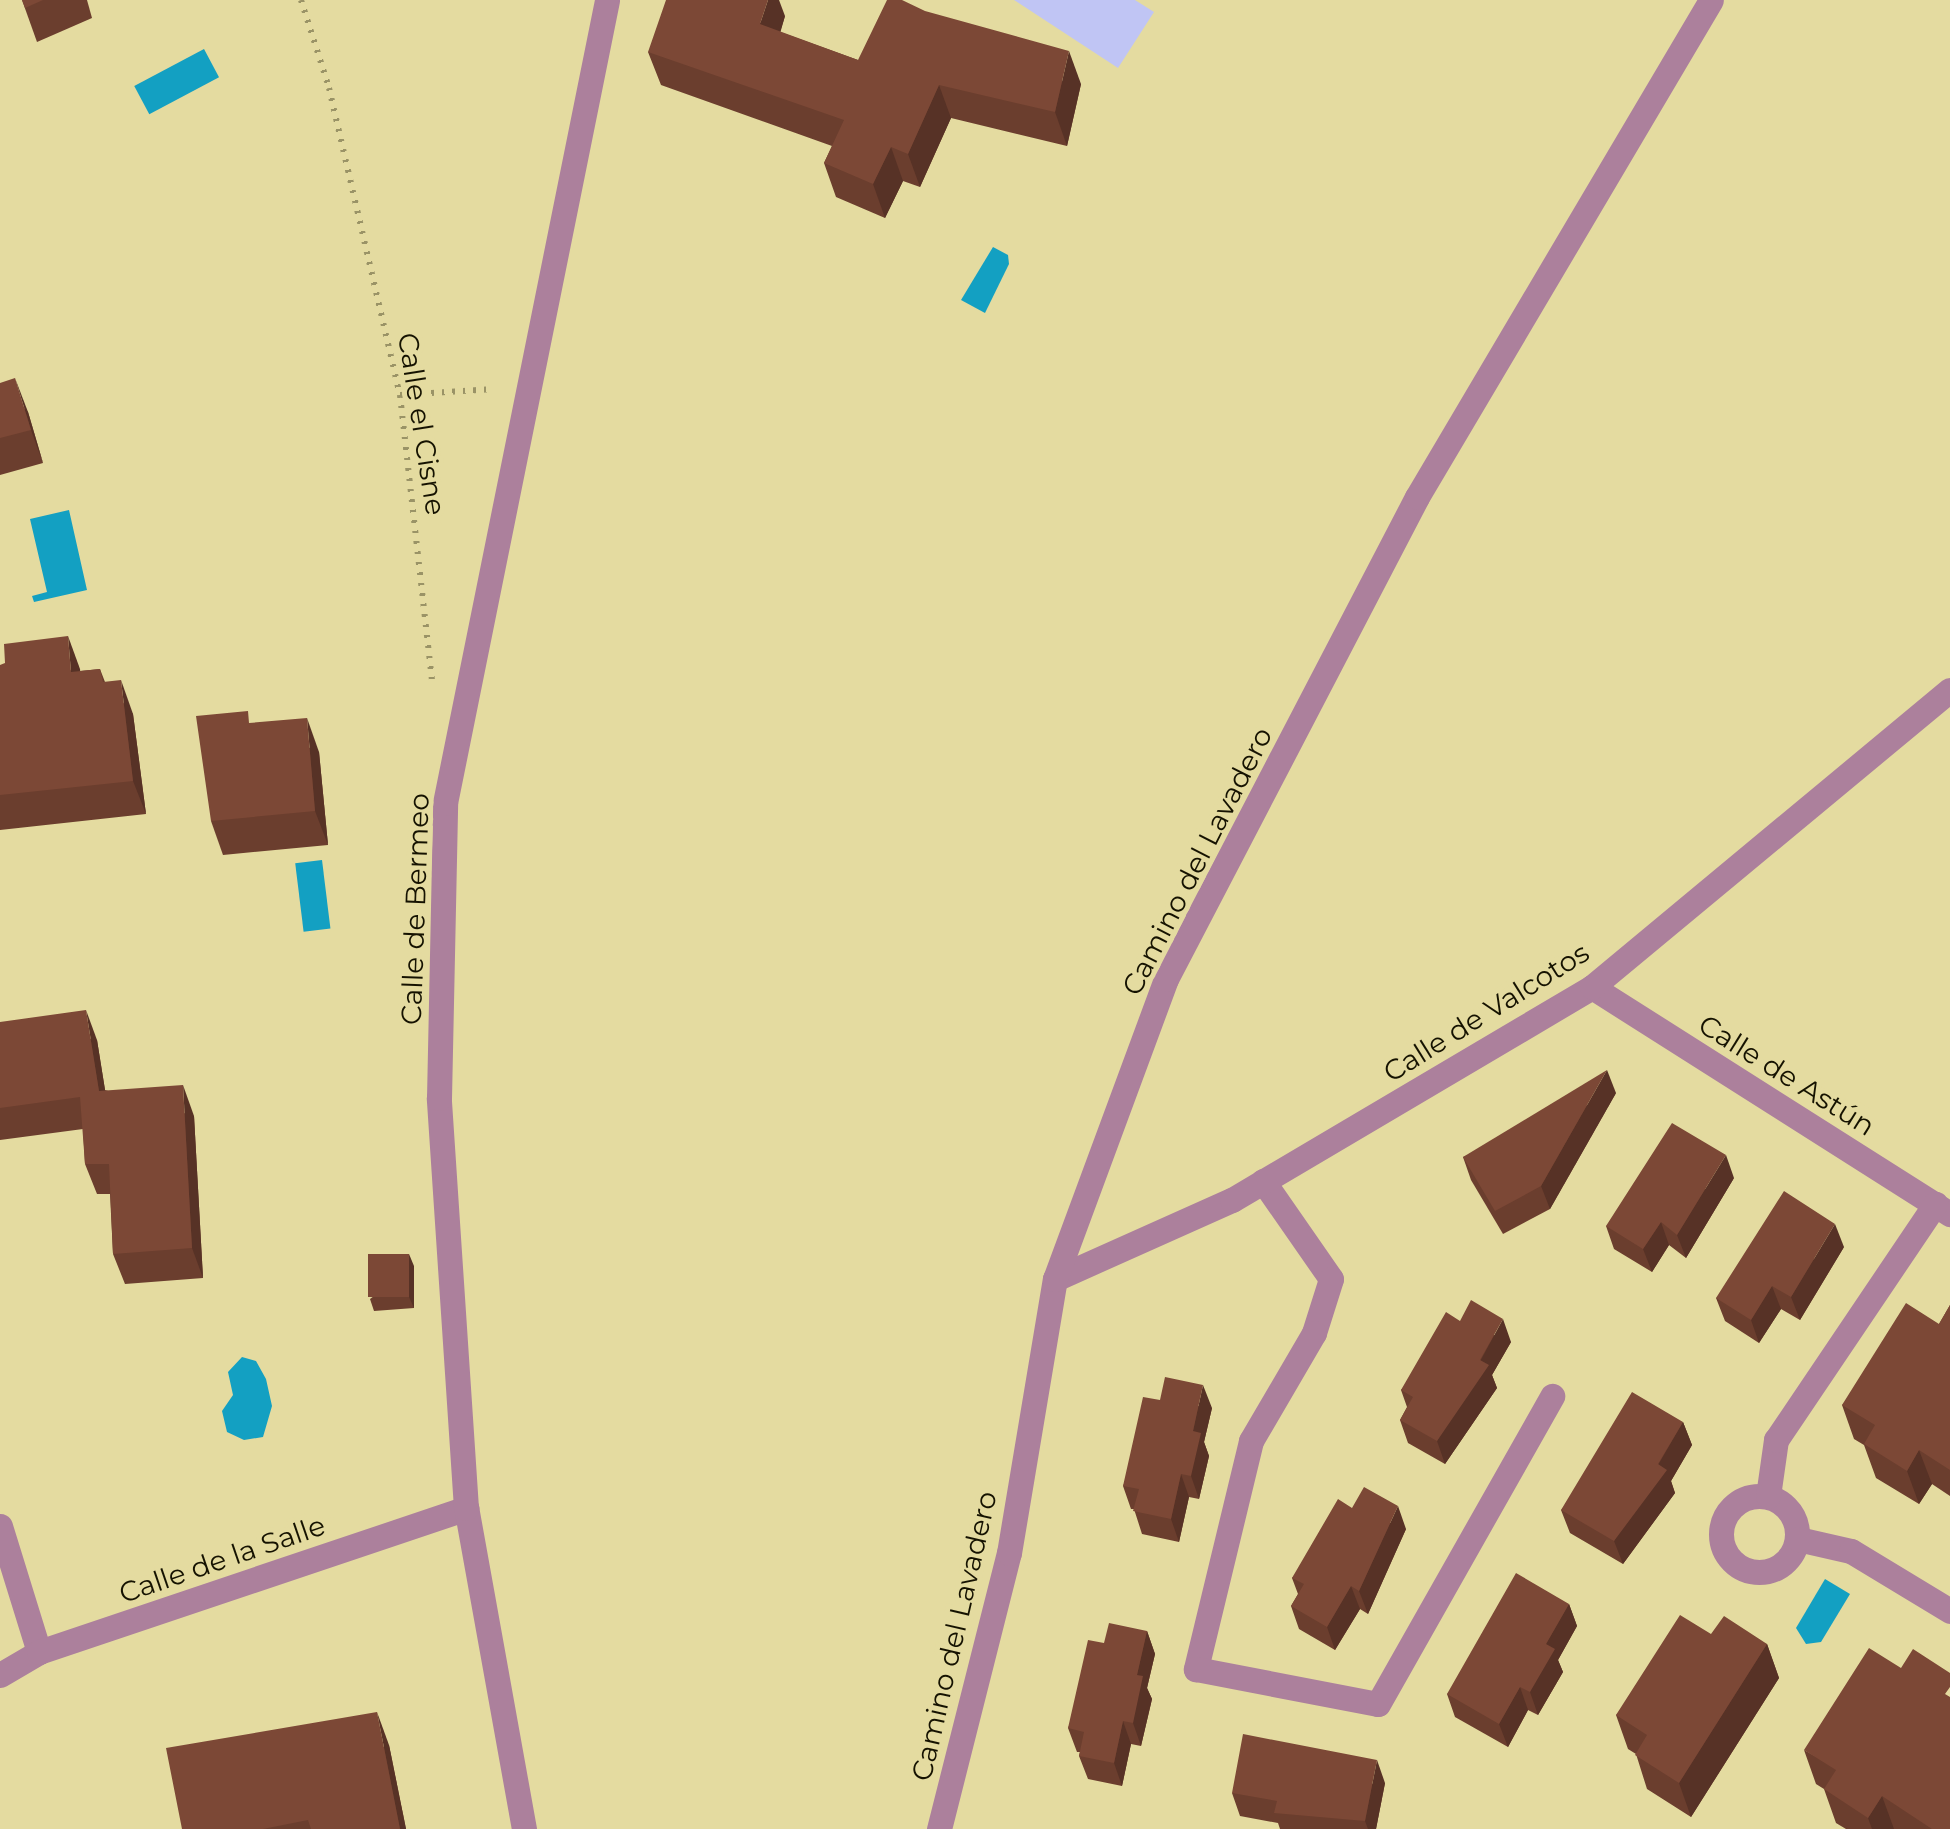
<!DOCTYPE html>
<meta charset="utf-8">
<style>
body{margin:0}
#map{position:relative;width:1950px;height:1829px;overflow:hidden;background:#e4dba0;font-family:Montserrat,sans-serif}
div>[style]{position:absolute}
.green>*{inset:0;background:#c0c5f4}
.water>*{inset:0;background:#13a0c2;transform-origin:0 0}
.path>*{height:6px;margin-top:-3px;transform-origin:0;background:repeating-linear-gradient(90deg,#9a9366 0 2.5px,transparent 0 10.5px)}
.minor>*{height:25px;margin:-12.5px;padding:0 12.5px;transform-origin:12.5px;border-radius:12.5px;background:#ac809c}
.minor>.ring{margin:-12.5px;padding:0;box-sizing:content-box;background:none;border:25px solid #ac809c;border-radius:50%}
.wall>*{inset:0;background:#6b3e2e}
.shaded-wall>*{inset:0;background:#573226}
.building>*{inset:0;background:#7c4836;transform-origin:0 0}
span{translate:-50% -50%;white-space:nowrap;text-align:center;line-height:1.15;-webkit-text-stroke:10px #e4dba0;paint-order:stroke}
.street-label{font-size:28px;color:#151200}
</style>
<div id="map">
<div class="green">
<div style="clip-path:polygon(1014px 0,1135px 0,1154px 12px,1118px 68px)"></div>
</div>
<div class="water">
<div style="left:204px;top:49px;width:32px;height:79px;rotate:62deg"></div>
<div style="clip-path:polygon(993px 247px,1008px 255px,1009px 264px,985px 313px,961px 300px)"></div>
<div style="clip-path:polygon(69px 510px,87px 590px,34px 602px,32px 596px,47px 592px,30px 519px)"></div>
<div style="left:322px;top:860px;width:69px;height:27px;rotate:83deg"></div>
<div style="clip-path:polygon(242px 1357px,256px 1361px,266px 1379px,272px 1406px,263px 1437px,244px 1440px,227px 1432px,222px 1411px,233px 1395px,228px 1372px)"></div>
<div style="clip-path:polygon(1825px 1579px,1850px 1594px,1821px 1642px,1806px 1644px,1796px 1628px)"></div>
</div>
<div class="path">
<div style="left:301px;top:0;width:92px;rotate:72.3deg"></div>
<div style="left:329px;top:88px;width:315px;rotate:77deg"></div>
<div style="left:400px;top:395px;width:286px;rotate:83.6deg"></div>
<div style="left:400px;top:395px;width:94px;rotate:-3.7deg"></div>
</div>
<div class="minor">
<div style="left:1592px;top:987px;width:424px;rotate:32.4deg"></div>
<div style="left:1263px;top:1181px;width:119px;rotate:55.2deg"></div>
<div style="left:1331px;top:1279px;width:57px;rotate:107.5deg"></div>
<div style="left:1314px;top:1333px;width:125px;rotate:120.3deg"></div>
<div style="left:1251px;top:1441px;width:235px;rotate:103.6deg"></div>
<div style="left:1196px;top:1669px;width:185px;rotate:10.9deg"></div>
<div style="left:1378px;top:1704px;width:354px;rotate:-60.5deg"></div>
<div style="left:1055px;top:1279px;width:194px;rotate:-24.1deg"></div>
<div style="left:1232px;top:1200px;width:418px;rotate:-30.6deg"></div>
<div style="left:1592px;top:987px;width:465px;rotate:-39.7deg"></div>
<div class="ring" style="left:1721px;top:1496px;width:51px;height:51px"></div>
<div style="left:1768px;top:1496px;width:57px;rotate:-81.9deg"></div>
<div style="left:1776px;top:1440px;width:285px;rotate:-56deg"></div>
<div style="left:0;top:1526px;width:132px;rotate:72.8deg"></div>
<div style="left:1798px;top:1539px;width:54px;rotate:12.8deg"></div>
<div style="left:1851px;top:1551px;width:116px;rotate:31.2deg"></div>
<div style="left:0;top:1675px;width:45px;rotate:-30.5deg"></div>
<div style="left:39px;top:1652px;width:451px;rotate:-18.6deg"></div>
<div style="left:524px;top:1829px;width:326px;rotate:-100.2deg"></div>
<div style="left:466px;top:1508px;width:411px;rotate:-93.8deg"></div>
<div style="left:439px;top:1098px;width:295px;rotate:-88.8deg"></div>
<div style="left:445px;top:803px;width:819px;rotate:-78.59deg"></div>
<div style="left:939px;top:1829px;width:285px;rotate:-75.8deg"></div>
<div style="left:1009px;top:1553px;width:278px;rotate:-80.5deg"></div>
<div style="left:1055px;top:1279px;width:320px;rotate:-69.7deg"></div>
<div style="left:1166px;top:979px;width:543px;rotate:-62.49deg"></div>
<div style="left:1417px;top:497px;width:577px;rotate:-59.39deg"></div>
</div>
<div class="wall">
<div style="clip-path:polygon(22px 0,87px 0,92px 18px,37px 42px)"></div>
<div style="clip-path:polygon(785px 16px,780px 32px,858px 60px,1081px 84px,1067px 146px,951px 118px,920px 187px,903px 181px,885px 218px,836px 197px,824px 163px,832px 146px,661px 85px,648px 52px)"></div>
<div style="clip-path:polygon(0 383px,28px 412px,43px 463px,0 475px)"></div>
<div style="clip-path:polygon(0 665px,80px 671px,100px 669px,105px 682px,133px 714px,146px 814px,0 830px)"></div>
<div style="clip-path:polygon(252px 723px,319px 752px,328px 845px,223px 855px,211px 821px)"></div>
<div style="clip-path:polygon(0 1022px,97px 1040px,105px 1090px,194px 1116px,203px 1278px,125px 1284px,113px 1254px,110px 1194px,97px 1194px,85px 1164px,83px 1129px,0 1140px)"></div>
<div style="clip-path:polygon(1616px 1093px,1550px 1209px,1503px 1234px,1471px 1180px,1463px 1157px)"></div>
<div style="clip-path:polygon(1734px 1178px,1686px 1258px,1669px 1245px,1652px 1272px,1614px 1249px,1606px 1226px)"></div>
<div style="clip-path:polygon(1844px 1247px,1800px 1320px,1781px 1309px,1759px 1343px,1725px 1321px,1716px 1298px)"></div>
<div style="clip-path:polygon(414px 1266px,414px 1308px,374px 1311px,370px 1299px)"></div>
<div style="clip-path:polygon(1950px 1305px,1950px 1496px,1932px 1484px,1919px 1504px,1876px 1478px,1864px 1445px,1854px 1439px,1842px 1405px,1939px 1324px)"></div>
<div style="clip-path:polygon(1460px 1321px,1511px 1342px,1492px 1375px,1497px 1388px,1445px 1464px,1408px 1443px,1400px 1420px,1407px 1407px,1401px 1390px)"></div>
<div style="clip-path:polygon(1160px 1400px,1212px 1408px,1204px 1442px,1209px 1456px,1199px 1499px,1189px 1497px,1179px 1542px,1142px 1534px,1134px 1509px,1131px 1509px,1123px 1486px)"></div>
<div style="clip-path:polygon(1683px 1422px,1692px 1445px,1671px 1481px,1675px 1493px,1623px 1564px,1570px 1533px,1561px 1510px)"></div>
<div style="clip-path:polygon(1352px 1508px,1406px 1529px,1368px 1614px,1360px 1609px,1335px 1650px,1299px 1629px,1291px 1606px,1298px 1594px,1292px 1578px)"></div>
<div style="clip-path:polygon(1569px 1604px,1577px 1626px,1558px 1660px,1563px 1672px,1538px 1715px,1528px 1710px,1508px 1747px,1455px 1717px,1447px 1694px)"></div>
<div style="clip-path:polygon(1147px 1631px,1155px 1654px,1147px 1688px,1152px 1699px,1141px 1746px,1131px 1744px,1122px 1786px,1088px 1779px,1079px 1756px,1080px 1752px,1077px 1752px,1068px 1728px,1104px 1643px)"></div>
<div style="clip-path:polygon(1711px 1634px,1767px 1644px,1779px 1678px,1691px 1817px,1647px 1789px,1636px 1754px,1628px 1749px,1616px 1715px)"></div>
<div style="clip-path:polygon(389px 1745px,406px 1829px,182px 1829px)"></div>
<div style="clip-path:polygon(1804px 1750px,1950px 1829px,1846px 1829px,1836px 1823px,1824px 1789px,1816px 1784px)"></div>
<div style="clip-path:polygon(1385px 1783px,1376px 1829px,1280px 1829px,1278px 1823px,1240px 1816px,1232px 1793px)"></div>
</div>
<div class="shaded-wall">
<div style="clip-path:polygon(768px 0,779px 0,785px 16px,773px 58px,760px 24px)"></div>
<div style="clip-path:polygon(1069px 51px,1081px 84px,1067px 146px,1055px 112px)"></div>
<div style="clip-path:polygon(939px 85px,951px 118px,920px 187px,908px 154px)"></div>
<div style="clip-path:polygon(891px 147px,903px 181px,885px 218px,873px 184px)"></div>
<div style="clip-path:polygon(15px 378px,28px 412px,43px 463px,31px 430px)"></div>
<div style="clip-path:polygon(68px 636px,80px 669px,84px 706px,71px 672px)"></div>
<div style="clip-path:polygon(121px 680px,133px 714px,146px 814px,133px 781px)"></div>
<div style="clip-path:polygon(307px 718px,319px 752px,328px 845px,315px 811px)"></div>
<div style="clip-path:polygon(86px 1010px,97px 1040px,110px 1121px,99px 1091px)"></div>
<div style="clip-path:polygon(1607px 1070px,1616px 1093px,1550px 1209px,1541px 1186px)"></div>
<div style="clip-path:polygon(183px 1085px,194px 1116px,203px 1278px,192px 1248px)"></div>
<div style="clip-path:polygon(1726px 1155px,1734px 1178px,1686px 1258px,1677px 1235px)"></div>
<div style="clip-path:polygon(1661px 1222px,1669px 1245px,1652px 1272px,1643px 1249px)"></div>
<div style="clip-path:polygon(1835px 1224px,1844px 1247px,1800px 1320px,1791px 1297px)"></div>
<div style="clip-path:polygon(409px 1254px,414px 1266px,414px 1308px,409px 1297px)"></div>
<div style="clip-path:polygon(1772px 1286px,1781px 1309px,1759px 1343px,1751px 1320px)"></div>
<div style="clip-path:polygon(1503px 1319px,1511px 1342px,1492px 1375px,1497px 1388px,1445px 1464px,1437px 1441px)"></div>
<div style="clip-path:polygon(1203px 1385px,1212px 1408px,1204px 1442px,1209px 1456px,1199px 1499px,1191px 1476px,1193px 1431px)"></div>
<div style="clip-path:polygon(1683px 1422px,1692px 1445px,1671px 1481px,1675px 1493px,1623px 1564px,1614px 1541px)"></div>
<div style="clip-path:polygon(1919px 1450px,1932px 1484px,1919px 1504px,1907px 1471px)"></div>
<div style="clip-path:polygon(1181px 1474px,1189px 1497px,1179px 1542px,1171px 1519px)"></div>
<div style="clip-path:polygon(1398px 1506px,1406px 1529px,1368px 1614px,1359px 1591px)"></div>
<div style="clip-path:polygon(1351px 1586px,1360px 1609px,1335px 1650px,1327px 1627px)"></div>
<div style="clip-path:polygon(1569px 1604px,1577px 1626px,1558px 1660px,1563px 1672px,1538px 1715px,1530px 1692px,1546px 1644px)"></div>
<div style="clip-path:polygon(1147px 1631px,1155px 1654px,1147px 1688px,1152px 1699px,1141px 1746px,1133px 1723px,1137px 1675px)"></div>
<div style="clip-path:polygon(1767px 1644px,1779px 1678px,1691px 1817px,1679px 1783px)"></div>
<div style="clip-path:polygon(1520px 1687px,1528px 1710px,1508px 1747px,1499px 1724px)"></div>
<div style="clip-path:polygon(377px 1712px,389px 1745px,406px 1829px,400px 1829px)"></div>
<div style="clip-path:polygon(1123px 1721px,1131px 1744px,1122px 1786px,1114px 1763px)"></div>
<div style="clip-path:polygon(1377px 1760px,1385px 1783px,1376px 1829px,1368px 1829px,1365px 1821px)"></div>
<div style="clip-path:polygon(1882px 1796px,1894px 1829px,1872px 1829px,1868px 1818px)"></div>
</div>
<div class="building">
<div style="clip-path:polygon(22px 0,43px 0,25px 8px)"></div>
<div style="clip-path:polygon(666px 0,768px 0,760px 24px,858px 60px,887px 0,902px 0,925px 11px,1069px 51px,1055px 112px,939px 85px,908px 154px,891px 147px,873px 184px,824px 163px,844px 120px,648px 52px)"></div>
<div style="clip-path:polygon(15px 378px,31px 430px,0 438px,0 383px)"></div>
<div style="clip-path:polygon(68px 636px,71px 672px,100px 669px,103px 682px,121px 680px,133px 781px,0 795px,0 665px,5px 663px,4px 644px)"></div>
<div style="clip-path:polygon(248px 711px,249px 723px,307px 718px,315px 811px,211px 821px,196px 716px)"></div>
<div style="clip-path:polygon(86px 1010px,99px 1091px,183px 1085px,192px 1248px,113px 1254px,109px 1164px,85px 1164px,80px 1097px,0 1108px,0 1022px)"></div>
<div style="clip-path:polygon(1607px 1070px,1541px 1186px,1495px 1211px,1463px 1157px)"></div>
<div style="clip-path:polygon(1672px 1123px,1726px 1155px,1677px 1235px,1661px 1222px,1643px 1249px,1606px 1226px)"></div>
<div style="clip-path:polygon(1784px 1191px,1835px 1224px,1791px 1297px,1772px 1286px,1751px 1320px,1716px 1298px)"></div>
<div style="left:409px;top:1254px;width:43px;height:41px;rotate:90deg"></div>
<div style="clip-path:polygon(1471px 1300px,1503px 1319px,1480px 1360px,1489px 1365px,1437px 1441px,1400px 1420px,1413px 1397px,1401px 1390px,1446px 1312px,1460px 1321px)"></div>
<div style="clip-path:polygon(1906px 1303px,1939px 1324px,1950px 1305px,1950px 1470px,1919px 1450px,1907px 1471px,1864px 1444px,1875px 1425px,1842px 1405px)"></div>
<div style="clip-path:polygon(1165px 1377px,1203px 1385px,1193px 1431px,1201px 1433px,1191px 1476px,1181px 1474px,1171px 1519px,1133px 1511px,1139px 1489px,1123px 1486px,1143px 1397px,1160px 1400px)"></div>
<div style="clip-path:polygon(1632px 1392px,1683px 1422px,1658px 1464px,1667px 1470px,1614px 1541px,1561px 1510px)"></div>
<div style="clip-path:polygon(1364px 1487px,1398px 1506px,1359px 1591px,1351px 1586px,1327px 1627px,1291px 1606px,1304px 1584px,1292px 1578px,1338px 1499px,1352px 1508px)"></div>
<div style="clip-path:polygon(1516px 1573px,1569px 1604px,1546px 1644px,1555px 1649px,1530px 1692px,1520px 1687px,1499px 1724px,1447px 1694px)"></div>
<div style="clip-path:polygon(1680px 1615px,1711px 1634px,1724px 1616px,1767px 1644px,1679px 1783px,1635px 1755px,1647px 1735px,1616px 1715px)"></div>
<div style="clip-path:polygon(1109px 1623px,1147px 1631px,1137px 1675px,1143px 1676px,1133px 1723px,1123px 1721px,1114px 1763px,1079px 1756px,1084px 1732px,1068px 1728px,1088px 1640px,1104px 1643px)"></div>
<div style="clip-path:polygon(1869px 1648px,1901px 1668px,1913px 1649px,1950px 1673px,1950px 1687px,1945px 1694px,1950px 1697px,1950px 1829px,1932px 1829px,1882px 1796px,1868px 1818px,1824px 1789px,1836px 1770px,1804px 1750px)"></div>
<div style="clip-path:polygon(377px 1712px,400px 1829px,311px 1829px,308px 1820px,263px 1829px,182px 1829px,166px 1748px)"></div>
<div style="clip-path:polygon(1243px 1734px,1377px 1760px,1365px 1821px,1274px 1813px,1277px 1801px,1232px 1793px)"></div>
</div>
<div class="street-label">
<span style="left:422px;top:424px;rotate:81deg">Calle el Cisne</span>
<span style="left:1197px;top:861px;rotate:-63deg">Camino del Lavadero</span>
<span style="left:415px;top:909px;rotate:-88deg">Calle de Bermeo</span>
<span style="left:1486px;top:1012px;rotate:-32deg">Calle de Valcotos</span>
<span style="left:1787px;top:1075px;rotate:32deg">Calle de Astún</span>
<span style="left:222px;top:1559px;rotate:-19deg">Calle de la Salle</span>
<span style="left:954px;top:1636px;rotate:-77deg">Camino del Lavadero</span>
</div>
</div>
